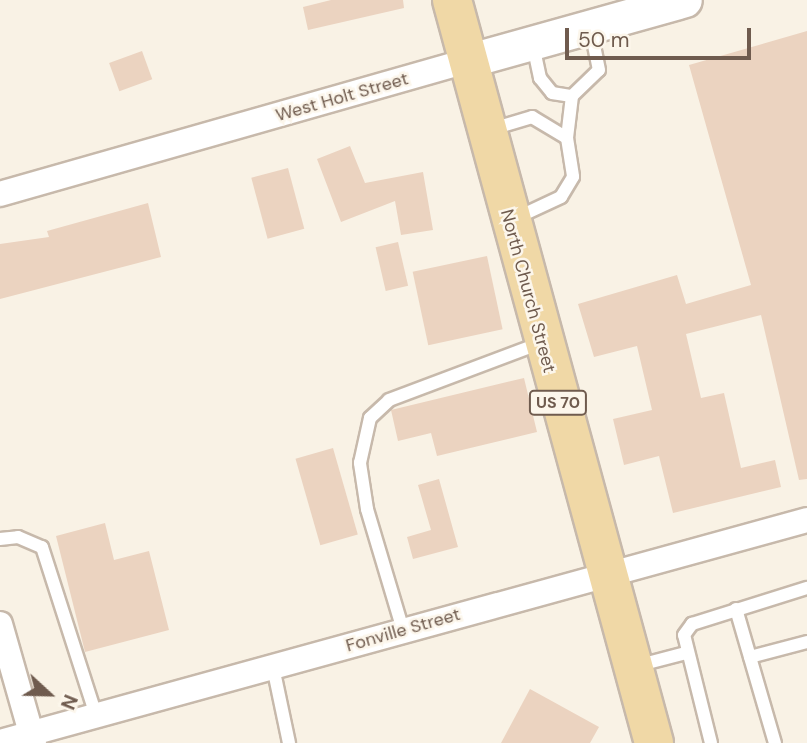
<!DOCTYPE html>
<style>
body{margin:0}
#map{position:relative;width:807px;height:743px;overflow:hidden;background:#f9f2e5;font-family:"DM Sans",sans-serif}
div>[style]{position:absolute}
.building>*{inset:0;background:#ebd3c0;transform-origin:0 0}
.roads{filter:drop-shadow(2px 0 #c7b9ab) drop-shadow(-2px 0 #c7b9ab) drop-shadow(0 2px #c7b9ab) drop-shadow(0 -2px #c7b9ab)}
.lane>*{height:12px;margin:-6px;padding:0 6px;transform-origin:6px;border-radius:6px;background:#fff}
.street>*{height:24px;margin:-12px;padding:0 12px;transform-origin:12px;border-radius:12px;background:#fff}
.secondary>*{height:33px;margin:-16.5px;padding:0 16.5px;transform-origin:16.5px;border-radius:16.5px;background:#fff}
.primary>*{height:38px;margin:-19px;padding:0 19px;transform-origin:19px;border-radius:19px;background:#f0d8a6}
span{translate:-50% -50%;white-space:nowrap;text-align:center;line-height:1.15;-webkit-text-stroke:5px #fcf6eb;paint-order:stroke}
.shield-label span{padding:2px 5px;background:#fcf6eb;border:2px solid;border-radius:5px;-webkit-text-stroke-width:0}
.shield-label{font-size:16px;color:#6f5b4e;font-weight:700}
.street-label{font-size:18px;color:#6f5b4e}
.north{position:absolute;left:14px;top:659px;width:70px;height:70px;-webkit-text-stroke:5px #fcf6eb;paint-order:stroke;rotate:112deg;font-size:19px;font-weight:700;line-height:28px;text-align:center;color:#6f5b4e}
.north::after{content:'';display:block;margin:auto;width:24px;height:32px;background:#6f5b4e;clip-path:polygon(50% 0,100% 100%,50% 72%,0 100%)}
.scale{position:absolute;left:565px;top:28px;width:186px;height:32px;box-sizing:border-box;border:4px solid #6f5b4e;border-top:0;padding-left:9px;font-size:21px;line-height:24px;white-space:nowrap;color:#6f5b4e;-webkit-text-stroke:5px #fcf6eb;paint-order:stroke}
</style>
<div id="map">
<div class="building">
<div style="clip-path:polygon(331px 0,403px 0,404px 8px,308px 30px,303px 7px)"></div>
<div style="clip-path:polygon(807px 31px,807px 479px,799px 480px,761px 315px,686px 334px,701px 398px,724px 393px,741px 468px,775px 460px,781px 487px,673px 513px,659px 456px,624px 465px,613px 419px,652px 410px,637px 346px,594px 357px,578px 304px,677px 275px,686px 304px,751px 285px,689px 65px)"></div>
<div style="left:142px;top:51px;width:30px;height:35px;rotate:70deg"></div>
<div style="clip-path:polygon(350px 146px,365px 183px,423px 172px,433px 230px,401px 235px,395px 201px,341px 222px,317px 159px)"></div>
<div style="left:288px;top:168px;width:63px;height:38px;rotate:75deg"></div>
<div style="clip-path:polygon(148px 203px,161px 257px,0 299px,0 244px,49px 237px,47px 231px)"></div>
<div style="left:398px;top:242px;width:45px;height:23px;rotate:77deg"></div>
<div style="left:487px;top:256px;width:75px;height:76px;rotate:78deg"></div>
<div style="clip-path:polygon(524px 378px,537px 432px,437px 456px,431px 433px,398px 441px,391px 410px)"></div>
<div style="left:333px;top:448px;width:90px;height:39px;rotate:74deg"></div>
<div style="clip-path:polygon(439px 479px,458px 547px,413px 559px,407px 537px,431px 530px,418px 485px)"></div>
<div style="clip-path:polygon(105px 523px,114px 560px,149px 551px,169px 630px,85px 652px,56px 536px)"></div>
<div style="clip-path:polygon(530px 689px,599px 727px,590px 743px,501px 743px)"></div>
</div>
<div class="roads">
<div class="lane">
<div style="left:533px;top:45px;width:34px;rotate:78deg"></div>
<div style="left:540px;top:78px;width:19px;rotate:51deg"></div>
<div style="left:552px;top:93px;width:20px;rotate:9deg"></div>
<div style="left:572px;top:96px;width:37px;rotate:-44deg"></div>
<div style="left:599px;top:70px;width:45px;rotate:-101.6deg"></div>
<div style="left:492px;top:129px;width:42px;rotate:-16.7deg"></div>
<div style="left:532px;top:117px;width:41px;rotate:31deg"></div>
<div style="left:567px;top:138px;width:39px;rotate:81deg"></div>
<div style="left:573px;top:177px;width:23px;rotate:121deg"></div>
<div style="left:561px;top:197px;width:50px;rotate:155deg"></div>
<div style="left:567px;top:138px;width:42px;rotate:-83.2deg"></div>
<div style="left:0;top:539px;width:18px;rotate:-6deg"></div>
<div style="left:18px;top:537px;width:26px;rotate:23deg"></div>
<div style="left:42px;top:547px;width:176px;rotate:72.2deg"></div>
<div style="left:736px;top:609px;width:140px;rotate:73.8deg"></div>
<div style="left:403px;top:630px;width:126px;rotate:-106.6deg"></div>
<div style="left:367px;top:509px;width:47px;rotate:-98.7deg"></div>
<div style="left:360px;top:463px;width:46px;rotate:-77.5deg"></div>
<div style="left:370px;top:418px;width:26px;rotate:-43deg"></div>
<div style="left:389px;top:400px;width:162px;rotate:-20.6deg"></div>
<div style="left:750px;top:657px;width:59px;rotate:-14.7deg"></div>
<div style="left:636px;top:666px;width:52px;rotate:-14.6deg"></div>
<div style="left:273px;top:667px;width:78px;rotate:78.1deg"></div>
<div style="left:711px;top:743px;width:111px;rotate:-104deg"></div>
<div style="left:684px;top:635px;width:14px;rotate:-54deg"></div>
<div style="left:692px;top:624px;width:121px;rotate:-17.4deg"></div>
</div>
<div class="street">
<div style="left:0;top:194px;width:486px;rotate:-15.9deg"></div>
<div style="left:0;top:624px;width:124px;rotate:74.1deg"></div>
<div style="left:0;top:742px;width:837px;rotate:-15.38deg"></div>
</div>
<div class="secondary">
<div style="left:467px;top:61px;width:226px;rotate:-15.6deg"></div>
</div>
<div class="primary">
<div style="left:452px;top:0;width:770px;rotate:74.79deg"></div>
</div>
</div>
<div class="shield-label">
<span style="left:558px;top:403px">US 70</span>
</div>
<div class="street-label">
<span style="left:342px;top:97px;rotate:-16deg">West Holt Street</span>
<span style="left:528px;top:291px;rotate:75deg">North Church Street</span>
<span style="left:403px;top:630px;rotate:-16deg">Fonville Street</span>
</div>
<div class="north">N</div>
<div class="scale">50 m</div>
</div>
